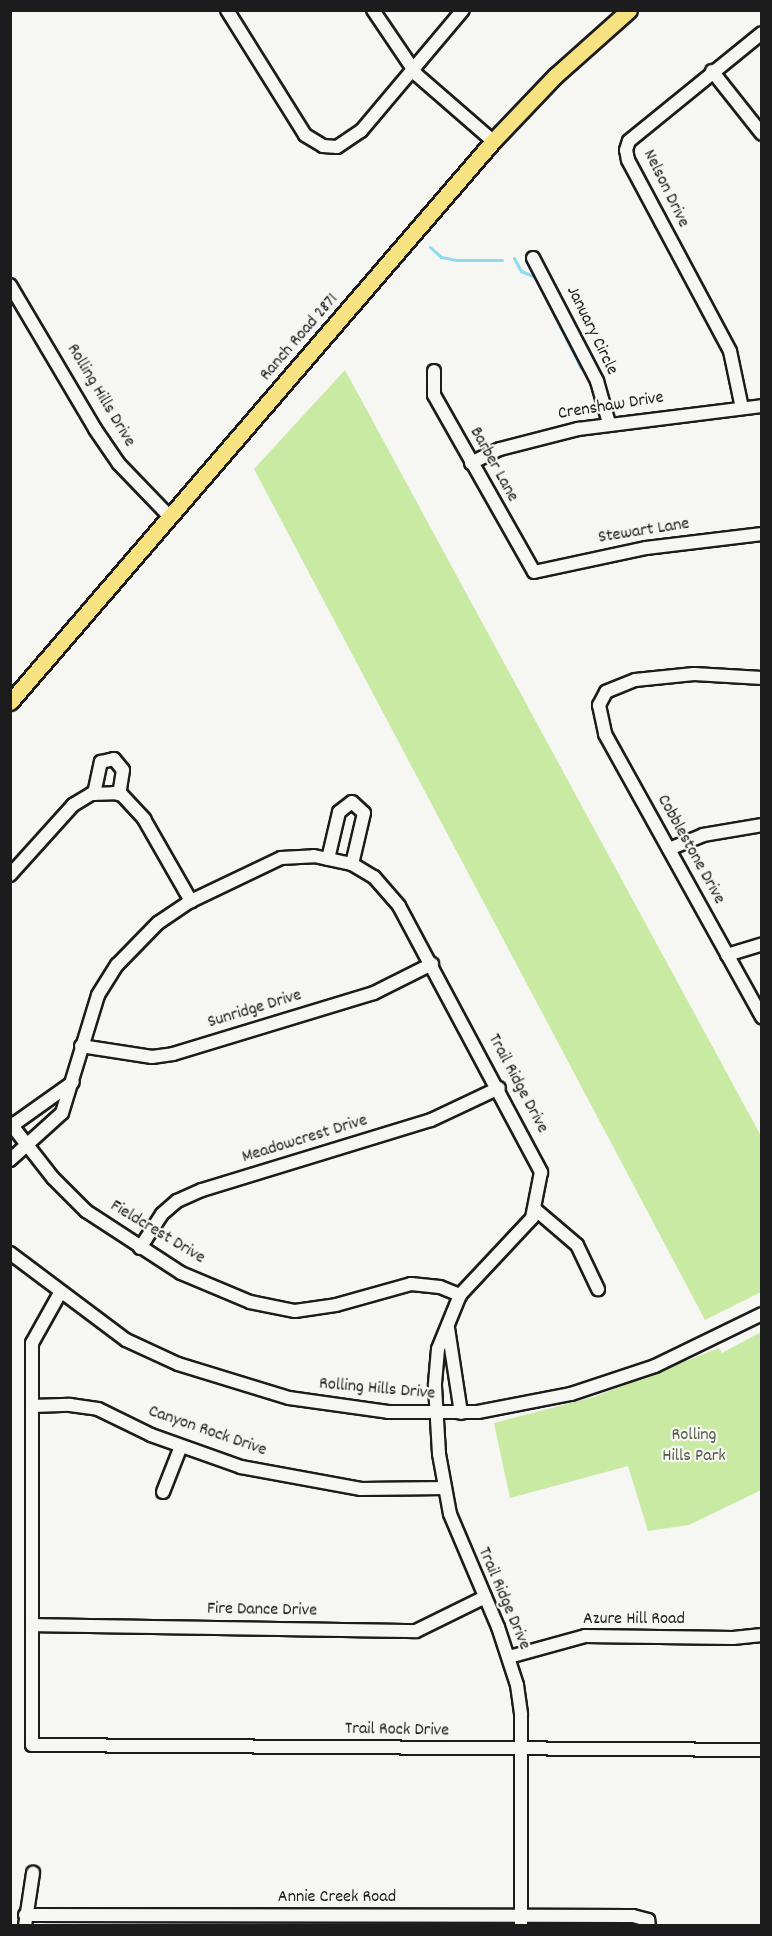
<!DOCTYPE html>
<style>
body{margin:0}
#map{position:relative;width:772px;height:1936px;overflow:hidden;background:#f6f6f2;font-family:Dekko,sans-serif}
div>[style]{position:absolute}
.green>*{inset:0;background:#c8eaa3}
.stream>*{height:3px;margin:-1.5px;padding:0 1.5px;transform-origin:1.5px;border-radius:1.5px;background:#8ddbec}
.roads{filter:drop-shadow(2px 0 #1c1c1c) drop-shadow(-2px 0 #1c1c1c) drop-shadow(0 2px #1c1c1c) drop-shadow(0 -2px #1c1c1c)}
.minor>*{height:12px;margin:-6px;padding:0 6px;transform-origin:6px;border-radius:6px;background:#f6f6f2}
.major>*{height:15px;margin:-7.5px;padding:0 7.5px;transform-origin:7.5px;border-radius:7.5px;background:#f7e281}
span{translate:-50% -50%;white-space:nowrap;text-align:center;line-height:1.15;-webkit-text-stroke:4.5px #f6f6f2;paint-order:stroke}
.street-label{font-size:18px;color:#1c1c1c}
.park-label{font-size:18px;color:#505a44}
.frame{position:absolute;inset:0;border:12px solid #1c1c1c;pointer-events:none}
</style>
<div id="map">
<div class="green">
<div style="clip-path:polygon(345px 370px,761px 1136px,761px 1292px,705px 1320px,254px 469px)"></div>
<div style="clip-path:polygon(761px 1332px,761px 1490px,689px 1525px,648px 1531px,628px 1466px,510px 1498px,494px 1423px,594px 1397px,719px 1348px,722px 1353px)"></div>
</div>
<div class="stream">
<div style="left:430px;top:247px;width:15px;rotate:42deg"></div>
<div style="left:441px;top:257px;width:15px;rotate:11deg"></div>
<div style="left:456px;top:260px;width:46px"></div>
<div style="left:514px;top:258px;width:15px;rotate:62deg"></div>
<div style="left:521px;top:271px;width:15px;rotate:23deg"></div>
<div style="left:535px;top:277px;width:102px;rotate:63.2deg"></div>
</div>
<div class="roads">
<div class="minor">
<div style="left:227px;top:10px;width:147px;rotate:58deg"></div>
<div style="left:305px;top:135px;width:21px;rotate:31deg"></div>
<div style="left:323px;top:146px;width:14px;rotate:4deg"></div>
<div style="left:337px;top:147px;width:29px;rotate:-34deg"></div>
<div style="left:361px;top:131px;width:158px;rotate:-49.9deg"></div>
<div style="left:373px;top:10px;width:78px;rotate:55.9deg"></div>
<div style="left:417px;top:75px;width:101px;rotate:41deg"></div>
<div style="left:712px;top:71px;width:80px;rotate:51.6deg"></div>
<div style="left:533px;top:258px;width:139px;rotate:62.5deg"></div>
<div style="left:597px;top:381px;width:44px;rotate:74.1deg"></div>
<div style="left:10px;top:285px;width:167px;rotate:59.4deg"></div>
<div style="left:95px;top:429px;width:42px;rotate:55.6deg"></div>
<div style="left:119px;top:464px;width:74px;rotate:46.1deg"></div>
<div style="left:434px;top:371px;width:24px;rotate:90deg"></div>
<div style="left:434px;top:395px;width:203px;rotate:60.5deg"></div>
<div style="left:534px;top:572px;width:115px;rotate:-12.1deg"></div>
<div style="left:646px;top:548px;width:117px;rotate:-6.9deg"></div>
<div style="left:742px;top:408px;width:58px;rotate:-101.9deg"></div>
<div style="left:730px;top:351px;width:217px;rotate:-118.1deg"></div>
<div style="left:628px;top:160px;width:10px;rotate:-101deg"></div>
<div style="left:626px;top:150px;width:9px;rotate:-72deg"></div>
<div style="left:629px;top:141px;width:171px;rotate:-39.1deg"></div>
<div style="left:471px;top:463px;width:32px;rotate:-26deg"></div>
<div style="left:500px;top:449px;width:81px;rotate:-14.4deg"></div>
<div style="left:578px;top:429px;width:185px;rotate:-7.1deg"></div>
<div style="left:762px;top:678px;width:68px;rotate:-176.6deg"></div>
<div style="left:694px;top:674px;width:59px;rotate:174.2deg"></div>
<div style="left:635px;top:680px;width:31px;rotate:158deg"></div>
<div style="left:606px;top:692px;width:15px;rotate:118deg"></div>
<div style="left:599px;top:705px;width:30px;rotate:78deg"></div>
<div style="left:605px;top:734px;width:324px;rotate:61deg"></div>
<div style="left:94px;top:794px;width:33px;rotate:-78deg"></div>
<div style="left:101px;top:762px;width:13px;rotate:-13deg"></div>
<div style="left:114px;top:759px;width:14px;rotate:51deg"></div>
<div style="left:123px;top:770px;width:24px;rotate:99deg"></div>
<div style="left:669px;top:849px;width:37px;rotate:-22deg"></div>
<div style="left:703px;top:835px;width:60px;rotate:-9.6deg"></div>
<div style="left:328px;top:859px;width:48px;rotate:-76.8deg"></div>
<div style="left:339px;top:812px;width:16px;rotate:-38deg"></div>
<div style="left:352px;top:802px;width:16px;rotate:43deg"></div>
<div style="left:364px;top:813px;width:52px;rotate:103.2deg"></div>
<div style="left:10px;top:875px;width:94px;rotate:-48deg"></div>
<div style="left:73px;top:805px;width:21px;rotate:-31deg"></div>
<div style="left:91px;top:794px;width:23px;rotate:-2deg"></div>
<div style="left:114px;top:793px;width:8px;rotate:14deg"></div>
<div style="left:122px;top:795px;width:33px;rotate:47deg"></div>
<div style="left:144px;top:819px;width:95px;rotate:60.2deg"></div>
<div style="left:727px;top:955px;width:37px;rotate:-17deg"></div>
<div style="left:81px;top:1046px;width:72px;rotate:8.8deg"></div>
<div style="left:152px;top:1057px;width:21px;rotate:-8deg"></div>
<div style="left:173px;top:1054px;width:210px;rotate:-16.9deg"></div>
<div style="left:374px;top:993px;width:65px;rotate:-26.6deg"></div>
<div style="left:10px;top:1123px;width:70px;rotate:52deg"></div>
<div style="left:53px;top:1178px;width:47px;rotate:45deg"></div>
<div style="left:86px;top:1211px;width:113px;rotate:33.1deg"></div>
<div style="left:181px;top:1273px;width:75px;rotate:22.8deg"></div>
<div style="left:250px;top:1302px;width:46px;rotate:11.3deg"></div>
<div style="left:295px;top:1311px;width:41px;rotate:-8.3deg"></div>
<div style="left:336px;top:1305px;width:78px;rotate:-15.6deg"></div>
<div style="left:411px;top:1284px;width:29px;rotate:6deg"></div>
<div style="left:440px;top:1287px;width:22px;rotate:22deg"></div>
<div style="left:10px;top:1127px;width:77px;rotate:-35.5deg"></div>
<div style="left:10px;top:1160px;width:70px;rotate:-42.1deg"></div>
<div style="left:62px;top:1113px;width:123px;rotate:-73deg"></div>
<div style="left:98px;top:995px;width:36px;rotate:-58deg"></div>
<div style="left:117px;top:965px;width:59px;rotate:-45.7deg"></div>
<div style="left:158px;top:923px;width:40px;rotate:-34deg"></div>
<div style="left:191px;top:901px;width:100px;rotate:-25.5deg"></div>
<div style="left:281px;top:858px;width:33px;rotate:-3deg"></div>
<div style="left:314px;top:856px;width:39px;rotate:12deg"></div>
<div style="left:352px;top:864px;width:26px;rotate:31deg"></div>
<div style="left:374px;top:877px;width:38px;rotate:49deg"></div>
<div style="left:399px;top:906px;width:302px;rotate:61.9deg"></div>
<div style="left:541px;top:1172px;width:47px;rotate:101.1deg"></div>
<div style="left:532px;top:1218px;width:105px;rotate:133.1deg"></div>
<div style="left:460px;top:1295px;width:58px;rotate:112.2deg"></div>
<div style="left:438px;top:1349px;width:37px;rotate:95deg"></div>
<div style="left:435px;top:1386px;width:68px;rotate:86.6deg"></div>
<div style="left:439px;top:1454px;width:61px;rotate:79.6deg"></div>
<div style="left:450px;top:1514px;width:123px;rotate:67deg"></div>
<div style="left:498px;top:1627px;width:61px;rotate:71.9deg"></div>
<div style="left:517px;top:1685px;width:30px;rotate:82deg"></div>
<div style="left:521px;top:1715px;width:211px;rotate:90deg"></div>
<div style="left:536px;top:1210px;width:54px;rotate:40.5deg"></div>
<div style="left:577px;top:1245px;width:49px;rotate:64.5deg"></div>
<div style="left:140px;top:1248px;width:40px;rotate:-57.1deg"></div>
<div style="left:162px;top:1214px;width:20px;rotate:-41deg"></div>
<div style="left:177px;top:1201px;width:27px;rotate:-24deg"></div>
<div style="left:202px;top:1190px;width:239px;rotate:-17deg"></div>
<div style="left:431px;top:1120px;width:75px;rotate:-25.2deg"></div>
<div style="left:10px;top:1253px;width:145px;rotate:36.9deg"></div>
<div style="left:126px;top:1340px;width:57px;rotate:24.8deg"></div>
<div style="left:178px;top:1364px;width:116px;rotate:17deg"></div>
<div style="left:289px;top:1398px;width:100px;rotate:8deg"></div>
<div style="left:388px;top:1412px;width:90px"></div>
<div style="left:478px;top:1412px;width:95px;rotate:-11deg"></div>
<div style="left:571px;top:1394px;width:89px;rotate:-18.4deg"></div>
<div style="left:655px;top:1366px;width:119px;rotate:-25.9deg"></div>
<div style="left:60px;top:1293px;width:57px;rotate:119.2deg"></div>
<div style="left:32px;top:1343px;width:402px;rotate:90deg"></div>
<div style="left:32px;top:1745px;width:730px;rotate:0.39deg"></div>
<div style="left:448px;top:1328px;width:86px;rotate:81.3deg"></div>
<div style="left:32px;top:1406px;width:38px;rotate:-2deg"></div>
<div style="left:70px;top:1405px;width:28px;rotate:8deg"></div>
<div style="left:98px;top:1409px;width:59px;rotate:26.1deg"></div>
<div style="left:151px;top:1435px;width:96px;rotate:19.6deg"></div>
<div style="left:241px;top:1467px;width:122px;rotate:10.4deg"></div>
<div style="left:361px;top:1489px;width:84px;rotate:-0.7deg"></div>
<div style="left:163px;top:1492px;width:49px;rotate:-68.6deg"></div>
<div style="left:32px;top:1625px;width:384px;rotate:0.9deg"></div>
<div style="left:416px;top:1631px;width:77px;rotate:-26.2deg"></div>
<div style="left:509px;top:1657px;width:79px;rotate:-15.4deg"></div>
<div style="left:585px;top:1636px;width:148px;rotate:0.8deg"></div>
<div style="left:733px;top:1638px;width:29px;rotate:-6deg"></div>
<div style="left:25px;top:1915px;width:608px;rotate:0.09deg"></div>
<div style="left:633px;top:1916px;width:16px;rotate:15deg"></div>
<div style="left:648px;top:1920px;width:6px;rotate:81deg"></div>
<div style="left:25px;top:1926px;width:54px;rotate:-81.4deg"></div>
</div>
<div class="major">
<div style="left:10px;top:702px;width:740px;rotate:-49.27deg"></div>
<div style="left:493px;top:141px;width:90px;rotate:-46.4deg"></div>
<div style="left:555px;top:76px;width:99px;rotate:-41.7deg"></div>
</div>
</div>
<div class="street-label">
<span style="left:665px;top:189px;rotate:64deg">Nelson Drive</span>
<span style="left:591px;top:331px;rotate:64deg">January Circle</span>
<span style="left:300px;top:338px;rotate:-49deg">Ranch Road 2871</span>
<span style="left:100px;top:396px;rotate:59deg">Rolling Hills Drive</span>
<span style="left:611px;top:407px;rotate:-9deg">Crenshaw Drive</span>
<span style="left:493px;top:465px;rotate:61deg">Barber Lane</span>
<span style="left:644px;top:532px;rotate:-9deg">Stewart Lane</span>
<span style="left:690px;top:850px;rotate:61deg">Cobblestone Drive</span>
<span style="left:255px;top:1010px;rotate:-17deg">Sunridge Drive</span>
<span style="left:517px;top:1084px;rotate:62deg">Trail Ridge Drive</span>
<span style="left:305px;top:1140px;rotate:-17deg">Meadowcrest Drive</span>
<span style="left:157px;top:1233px;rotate:31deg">Fieldcrest Drive</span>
<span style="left:377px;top:1390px;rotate:5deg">Rolling Hills Drive</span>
<span style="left:207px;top:1432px;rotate:19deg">Canyon Rock Drive</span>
<span style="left:503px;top:1599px;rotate:67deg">Trail Ridge Drive</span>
<span style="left:262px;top:1611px;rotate:1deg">Fire Dance Drive</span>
<span style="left:634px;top:1620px">Azure Hill Road</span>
<span style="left:397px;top:1731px;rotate:1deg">Trail Rock Drive</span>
<span style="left:337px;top:1898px">Annie Creek Road</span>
</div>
<div class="park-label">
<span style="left:694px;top:1447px">Rolling<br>Hills Park</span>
</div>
<div class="frame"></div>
</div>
